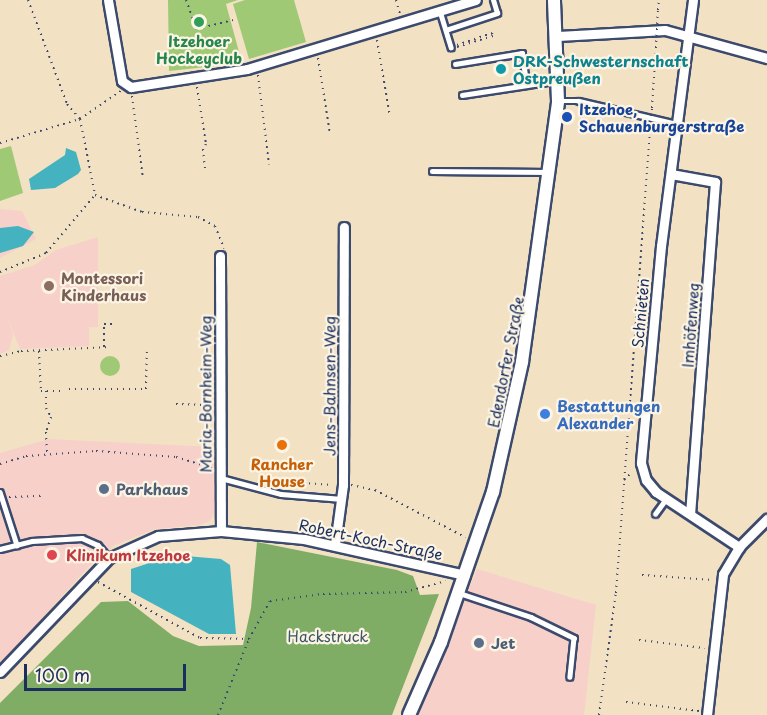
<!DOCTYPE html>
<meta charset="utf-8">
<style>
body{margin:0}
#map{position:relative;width:767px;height:715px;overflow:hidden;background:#f3e1c4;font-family:"Playpen Sans",sans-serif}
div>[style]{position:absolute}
.built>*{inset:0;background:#f7d0c9}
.green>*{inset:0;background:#a0c975}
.round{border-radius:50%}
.forest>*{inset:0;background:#80ad66}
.water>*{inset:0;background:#44b3bf}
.path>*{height:2px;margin-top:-1px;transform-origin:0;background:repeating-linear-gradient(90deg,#3b4a6d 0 1.5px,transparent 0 6px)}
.roads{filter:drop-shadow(2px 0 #3b4a6d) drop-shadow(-2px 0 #3b4a6d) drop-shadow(0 2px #3b4a6d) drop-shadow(0 -2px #3b4a6d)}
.service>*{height:4.5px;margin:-2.25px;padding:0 2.25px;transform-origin:2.25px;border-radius:2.25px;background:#fff}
.minor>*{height:9px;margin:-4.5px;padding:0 4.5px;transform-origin:4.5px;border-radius:4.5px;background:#fff}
.tertiary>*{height:12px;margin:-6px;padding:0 6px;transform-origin:6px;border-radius:6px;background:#fff}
.path-bridge>*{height:2px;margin-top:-1px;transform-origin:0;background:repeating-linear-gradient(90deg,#3b4a6d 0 1.5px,transparent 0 6px)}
.dots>*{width:16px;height:16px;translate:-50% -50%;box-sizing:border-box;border:3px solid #fcf5e5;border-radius:50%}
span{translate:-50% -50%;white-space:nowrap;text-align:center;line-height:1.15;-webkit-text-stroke:4.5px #fcf5e5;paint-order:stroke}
.leisure-label{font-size:15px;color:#27864d;font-weight:700}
.culture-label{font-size:15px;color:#0d838f;font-weight:700}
.left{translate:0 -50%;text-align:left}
.transit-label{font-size:15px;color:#164399;font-weight:700}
.education-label{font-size:15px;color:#785e54;font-weight:700}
.street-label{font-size:15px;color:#1b2f5e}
.shop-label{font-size:15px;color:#366cbe;font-weight:700}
.food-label{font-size:15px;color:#c56008;font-weight:700}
.service-label{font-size:15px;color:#4e5e75;font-weight:700}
.health-label{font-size:15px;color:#be3a42;font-weight:700}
.park-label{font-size:15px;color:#3c5664}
.scale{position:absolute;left:24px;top:664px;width:162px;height:27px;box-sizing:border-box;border:3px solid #1b2f5e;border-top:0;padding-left:8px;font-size:18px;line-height:21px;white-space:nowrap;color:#1b2f5e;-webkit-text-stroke:4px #fcf5e5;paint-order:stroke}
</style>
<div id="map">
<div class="built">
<div style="clip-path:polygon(0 209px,22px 211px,36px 239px,0 258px)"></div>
<div style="clip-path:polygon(98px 237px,98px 327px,89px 327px,89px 346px,20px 349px,6px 314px,13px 334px,9px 350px,0 354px,0 276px,35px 265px,56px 250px)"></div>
<div style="clip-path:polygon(49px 439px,213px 447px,214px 512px,210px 521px,199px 525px,155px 529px,115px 545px,91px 564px,0 665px,0 453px)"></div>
<div style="clip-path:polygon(477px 569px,596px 605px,584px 715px,418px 715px)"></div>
</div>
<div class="green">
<div style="clip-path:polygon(168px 0,238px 0,226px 4px,242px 63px,169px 71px)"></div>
<div style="clip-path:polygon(245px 0,294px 0,306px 42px,249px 59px,233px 4px)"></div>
<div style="clip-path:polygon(11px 146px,23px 193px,0 201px,0 149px)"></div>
<div class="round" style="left:100px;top:356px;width:20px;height:20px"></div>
</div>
<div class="forest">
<div style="clip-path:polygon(257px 542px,397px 570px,413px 576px,420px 595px,439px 594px,392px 715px,0 715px,0 703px,101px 602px,128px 601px,173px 636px,199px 646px,243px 645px,251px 608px)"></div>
</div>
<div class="water">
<div style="clip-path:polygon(66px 148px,76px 152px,81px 170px,78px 174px,55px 188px,31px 190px,29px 179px,65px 155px)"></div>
<div style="clip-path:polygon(18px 226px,34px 232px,23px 246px,0 253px,0 228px)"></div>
<div style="clip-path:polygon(174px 555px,221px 559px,230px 565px,236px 634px,209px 634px,131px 592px,131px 569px)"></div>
</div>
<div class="path">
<div style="left:28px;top:0;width:111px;rotate:69.4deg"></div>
<div style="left:67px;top:104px;width:20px;rotate:49deg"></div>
<div style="left:80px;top:119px;width:77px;rotate:78.8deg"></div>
<div style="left:186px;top:0;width:32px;rotate:70deg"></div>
<div style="left:396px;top:0;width:15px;rotate:74deg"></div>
<div style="left:658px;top:10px;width:10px;rotate:-84deg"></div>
<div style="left:197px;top:29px;width:37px;rotate:-14deg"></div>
<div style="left:377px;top:40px;width:78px;rotate:80.4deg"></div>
<div style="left:457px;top:45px;width:37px;rotate:-19deg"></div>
<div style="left:492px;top:33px;width:3px;rotate:72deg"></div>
<div style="left:493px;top:36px;width:38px;rotate:163deg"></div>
<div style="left:318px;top:58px;width:77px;rotate:81deg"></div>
<div style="left:258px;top:75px;width:90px;rotate:83deg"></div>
<div style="left:197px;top:87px;width:58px;rotate:81deg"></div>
<div style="left:206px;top:144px;width:6px;rotate:121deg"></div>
<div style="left:203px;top:149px;width:20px;rotate:84deg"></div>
<div style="left:132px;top:96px;width:83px;rotate:82.4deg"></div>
<div style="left:652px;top:108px;width:60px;rotate:-86.2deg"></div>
<div style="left:0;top:143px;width:84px;rotate:-16.7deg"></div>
<div style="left:80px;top:119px;width:51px;rotate:-34.6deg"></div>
<div style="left:0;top:272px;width:50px;rotate:-22.4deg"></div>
<div style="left:46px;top:253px;width:76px;rotate:-49.8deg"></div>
<div style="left:95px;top:195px;width:50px;rotate:19.9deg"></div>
<div style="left:142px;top:212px;width:56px;rotate:5.1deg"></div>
<div style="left:198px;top:217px;width:19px;rotate:28deg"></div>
<div style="left:215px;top:226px;width:24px;rotate:68deg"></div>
<div style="left:104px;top:347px;width:23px;rotate:-90deg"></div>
<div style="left:104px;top:324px;width:8px"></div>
<div style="left:39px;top:351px;width:40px;rotate:87.1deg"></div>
<div style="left:41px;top:391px;width:19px"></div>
<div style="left:0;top:356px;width:22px;rotate:-13deg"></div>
<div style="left:21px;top:351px;width:90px;rotate:-2.5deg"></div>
<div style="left:69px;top:389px;width:77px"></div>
<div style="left:146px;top:389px;width:42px;rotate:-88.6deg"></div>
<div style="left:46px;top:391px;width:17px;rotate:90deg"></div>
<div style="left:46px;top:408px;width:10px;rotate:61deg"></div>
<div style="left:51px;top:417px;width:16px;rotate:108deg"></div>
<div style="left:46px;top:432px;width:22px;rotate:87deg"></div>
<div style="left:176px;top:404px;width:35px;rotate:2deg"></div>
<div style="left:0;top:464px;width:27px;rotate:-17deg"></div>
<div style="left:26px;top:456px;width:70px;rotate:-4.1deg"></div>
<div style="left:96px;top:451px;width:80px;rotate:4.3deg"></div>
<div style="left:176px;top:457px;width:38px;rotate:17deg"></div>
<div style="left:261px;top:480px;width:72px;rotate:4deg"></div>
<div style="left:624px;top:480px;width:11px;rotate:-45deg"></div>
<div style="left:351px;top:485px;width:25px;rotate:12deg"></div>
<div style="left:375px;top:490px;width:102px;rotate:27.6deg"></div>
<div style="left:9px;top:497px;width:33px;rotate:-2deg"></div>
<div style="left:642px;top:575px;width:71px;rotate:4deg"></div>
<div style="left:98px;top:582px;width:116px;rotate:28.8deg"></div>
<div style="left:200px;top:638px;width:49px;rotate:1.2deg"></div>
<div style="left:639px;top:640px;width:66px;rotate:6.9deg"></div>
<div style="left:626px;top:702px;width:74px;rotate:7deg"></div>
<div style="left:218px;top:715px;width:82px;rotate:-67.8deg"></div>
<div style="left:249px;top:639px;width:43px;rotate:-61.1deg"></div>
<div style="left:270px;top:601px;width:53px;rotate:-7.5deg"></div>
<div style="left:323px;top:594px;width:82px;rotate:-1.4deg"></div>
<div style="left:405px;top:592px;width:42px;rotate:-15deg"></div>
<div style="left:599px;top:715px;width:123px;rotate:-82.1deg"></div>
<div style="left:616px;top:593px;width:466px;rotate:-85.8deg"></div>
</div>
<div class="roads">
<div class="service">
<div style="left:440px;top:11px;width:38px;rotate:73deg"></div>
<div style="left:446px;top:30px;width:54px;rotate:-18.4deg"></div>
<div style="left:497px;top:13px;width:14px;rotate:-107deg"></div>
<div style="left:455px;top:64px;width:68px;rotate:-9.3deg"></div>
<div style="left:522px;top:53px;width:32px;rotate:81deg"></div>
<div style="left:527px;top:85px;width:29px;rotate:-8deg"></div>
<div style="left:462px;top:95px;width:66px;rotate:-8.7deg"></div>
<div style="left:560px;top:101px;width:19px"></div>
<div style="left:579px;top:101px;width:101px;rotate:13.2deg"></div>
<div style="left:432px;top:171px;width:115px;rotate:0.5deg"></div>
<div style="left:221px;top:478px;width:62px;rotate:14.9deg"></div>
<div style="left:281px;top:494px;width:61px;rotate:4.7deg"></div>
<div style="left:0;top:492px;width:56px;rotate:72.2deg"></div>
<div style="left:655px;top:514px;width:17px;rotate:-54deg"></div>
<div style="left:0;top:549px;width:33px;rotate:-14deg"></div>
<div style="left:32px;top:541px;width:50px;rotate:-3.4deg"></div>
<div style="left:82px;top:538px;width:17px;rotate:24deg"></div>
<div style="left:98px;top:545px;width:17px;rotate:50deg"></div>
<div style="left:459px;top:593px;width:76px;rotate:18.4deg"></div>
<div style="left:531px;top:617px;width:48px;rotate:26deg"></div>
<div style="left:574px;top:638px;width:39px;rotate:96deg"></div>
</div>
<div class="minor">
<div style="left:108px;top:0;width:82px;rotate:80.2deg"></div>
<div style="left:122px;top:81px;width:11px;rotate:34deg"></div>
<div style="left:131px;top:87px;width:117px;rotate:-8.8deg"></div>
<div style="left:247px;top:69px;width:239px;rotate:-16.8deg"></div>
<div style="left:693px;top:0;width:248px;rotate:97.4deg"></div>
<div style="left:661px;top:246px;width:218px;rotate:95.3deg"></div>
<div style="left:641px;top:463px;width:18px;rotate:74deg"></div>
<div style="left:646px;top:480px;width:16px;rotate:50deg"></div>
<div style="left:656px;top:492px;width:100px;rotate:33.5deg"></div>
<div style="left:558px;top:36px;width:107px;rotate:-3.2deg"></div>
<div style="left:665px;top:30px;width:106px;rotate:15.4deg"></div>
<div style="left:671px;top:174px;width:45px;rotate:10.3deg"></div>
<div style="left:715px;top:182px;width:333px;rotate:94.3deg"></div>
<div style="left:220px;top:256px;width:275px;rotate:89.8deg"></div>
<div style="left:335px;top:544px;width:60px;rotate:-82.3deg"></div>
<div style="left:343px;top:485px;width:258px;rotate:-89.8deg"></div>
<div style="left:0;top:672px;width:158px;rotate:-46.3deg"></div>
<div style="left:109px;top:558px;width:54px;rotate:-24.2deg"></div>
<div style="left:158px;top:536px;width:63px;rotate:-4.5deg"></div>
<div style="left:221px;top:531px;width:83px;rotate:5.5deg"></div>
<div style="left:304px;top:539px;width:165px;rotate:12.6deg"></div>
<div style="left:707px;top:715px;width:142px;rotate:-83.5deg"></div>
<div style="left:723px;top:574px;width:31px;rotate:-59deg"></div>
<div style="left:739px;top:547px;width:40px;rotate:-45deg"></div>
</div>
<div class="tertiary">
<div style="left:409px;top:715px;width:80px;rotate:-66.3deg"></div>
<div style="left:441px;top:642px;width:159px;rotate:-70.9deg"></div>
<div style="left:493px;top:492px;width:133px;rotate:-77.4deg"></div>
<div style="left:522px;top:362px;width:263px;rotate:-82.1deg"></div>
<div style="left:558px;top:101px;width:101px;rotate:-92.3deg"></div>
</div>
</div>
<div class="path-bridge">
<div style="left:656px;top:48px;width:38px;rotate:-87deg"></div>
<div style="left:650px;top:128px;width:20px;rotate:-84deg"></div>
</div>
<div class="dots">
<div style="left:199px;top:22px;background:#2e9e5b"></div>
<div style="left:501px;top:69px;background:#0f9aa8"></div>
<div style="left:567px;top:117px;background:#1a4fb4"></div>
<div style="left:49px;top:286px;background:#8d6e63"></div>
<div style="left:545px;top:414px;background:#3f7fe0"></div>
<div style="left:282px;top:445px;background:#e8710a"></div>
<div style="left:104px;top:489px;background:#5c6f8a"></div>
<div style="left:52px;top:555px;background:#e0444e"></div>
<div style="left:479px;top:643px;background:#5c6f8a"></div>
</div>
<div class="leisure-label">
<span style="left:199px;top:49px">Itzehoer<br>Hockeyclub</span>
</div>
<div class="culture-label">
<span class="left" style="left:513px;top:69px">DRK-Schwesternschaft<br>Ostpreußen</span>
</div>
<div class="transit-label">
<span class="left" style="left:579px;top:117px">Itzehoe,<br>Schauenburgerstraße</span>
</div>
<div class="education-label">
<span class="left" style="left:61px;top:286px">Montessori<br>Kinderhaus</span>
</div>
<div class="street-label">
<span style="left:640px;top:313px;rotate:-85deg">Schnieten</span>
<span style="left:690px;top:325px;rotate:-86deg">Imhöfenweg</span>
<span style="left:505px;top:362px;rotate:-79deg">Edendorfer Straße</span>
<span style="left:329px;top:386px;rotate:-90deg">Jens-Bahnsen-Weg</span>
<span style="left:205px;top:394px;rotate:-90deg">Maria-Bornheim-Weg</span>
<span style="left:371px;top:539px;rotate:12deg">Robert-Koch-Straße</span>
</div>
<div class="shop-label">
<span class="left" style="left:557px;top:414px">Bestattungen<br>Alexander</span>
</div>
<div class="food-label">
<span style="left:282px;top:472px">Rancher<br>House</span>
</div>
<div class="service-label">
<span class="left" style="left:116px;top:489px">Parkhaus</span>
<span class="left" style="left:491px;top:643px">Jet</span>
</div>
<div class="health-label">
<span class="left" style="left:66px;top:555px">Klinikum Itzehoe</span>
</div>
<div class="park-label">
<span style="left:328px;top:636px">Hackstruck</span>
</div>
<div class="scale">100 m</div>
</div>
